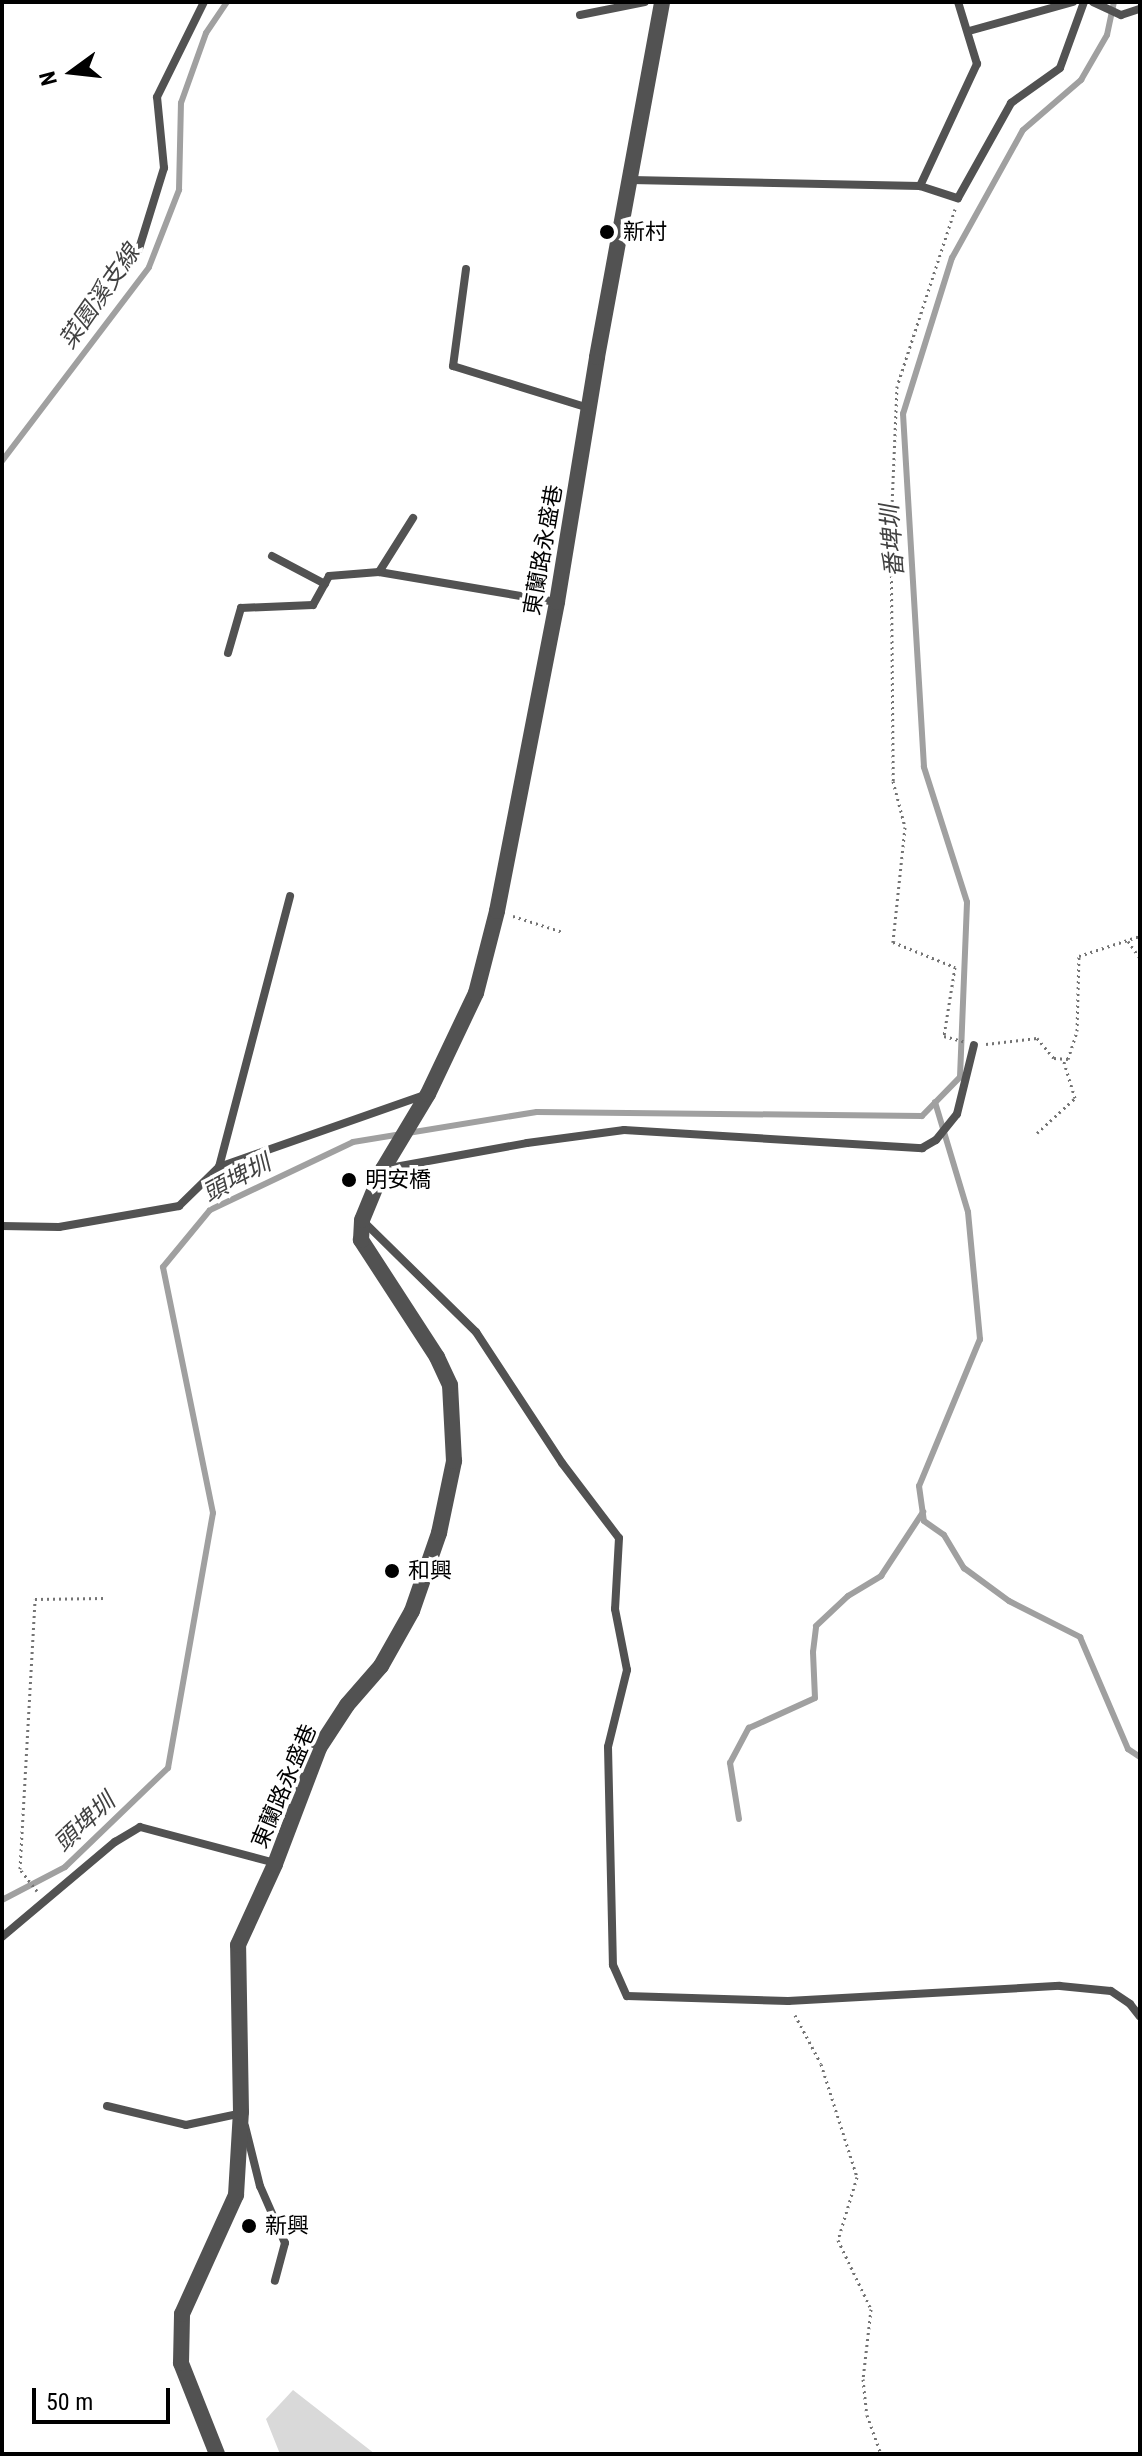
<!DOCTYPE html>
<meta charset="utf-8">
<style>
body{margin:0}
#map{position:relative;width:1142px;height:2456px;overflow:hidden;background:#fff;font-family:"Roboto Condensed","Noto Sans TC",sans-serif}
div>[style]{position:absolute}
.green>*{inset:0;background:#d9d9d9}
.stream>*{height:6px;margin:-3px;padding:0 3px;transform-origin:3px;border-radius:3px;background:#a0a0a0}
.path>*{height:3px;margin-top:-1.5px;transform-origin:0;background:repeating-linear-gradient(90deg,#747474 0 2px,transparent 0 6px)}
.service>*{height:8px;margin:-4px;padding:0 4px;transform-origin:4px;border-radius:4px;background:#525252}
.tertiary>*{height:16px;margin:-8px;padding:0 8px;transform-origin:8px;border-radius:8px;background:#525252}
.dots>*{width:22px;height:22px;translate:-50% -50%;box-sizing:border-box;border:4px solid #fff;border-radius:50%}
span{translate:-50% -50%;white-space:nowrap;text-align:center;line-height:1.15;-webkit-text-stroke:7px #fff;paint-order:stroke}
.poi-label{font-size:22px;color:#000}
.left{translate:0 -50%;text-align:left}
.street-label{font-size:22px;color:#000}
.water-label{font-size:24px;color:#414141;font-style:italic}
.frame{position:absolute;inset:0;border:4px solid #000;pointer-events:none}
.north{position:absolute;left:32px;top:32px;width:80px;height:80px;-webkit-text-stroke:6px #fff;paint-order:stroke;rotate:255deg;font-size:22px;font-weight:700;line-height:32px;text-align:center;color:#000}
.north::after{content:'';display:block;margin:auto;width:28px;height:36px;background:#000;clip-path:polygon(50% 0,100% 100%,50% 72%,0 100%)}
.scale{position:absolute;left:32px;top:2388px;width:138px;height:36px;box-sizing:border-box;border:4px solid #000;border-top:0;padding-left:10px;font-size:24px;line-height:28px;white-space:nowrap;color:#000;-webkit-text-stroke:6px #fff;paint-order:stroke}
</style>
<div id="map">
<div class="green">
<div style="clip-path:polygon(293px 2390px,375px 2454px,280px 2454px,266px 2419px)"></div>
</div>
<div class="stream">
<div style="left:2px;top:461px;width:243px;rotate:-52.8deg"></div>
<div style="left:149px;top:267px;width:83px;rotate:-68.7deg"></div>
<div style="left:179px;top:190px;width:87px;rotate:-88.7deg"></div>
<div style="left:181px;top:103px;width:74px;rotate:-70.3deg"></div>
<div style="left:206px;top:33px;width:37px;rotate:-56deg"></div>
<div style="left:935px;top:1102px;width:115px;rotate:73.3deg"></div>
<div style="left:968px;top:1212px;width:128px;rotate:84.6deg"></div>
<div style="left:980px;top:1339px;width:159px;rotate:112.5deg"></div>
<div style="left:919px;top:1486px;width:35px;rotate:82deg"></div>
<div style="left:924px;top:1521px;width:24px;rotate:35deg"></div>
<div style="left:944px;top:1535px;width:39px;rotate:59deg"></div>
<div style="left:964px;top:1568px;width:56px;rotate:36.3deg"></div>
<div style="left:1009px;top:1601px;width:80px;rotate:26.9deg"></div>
<div style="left:1080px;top:1637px;width:122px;rotate:66.8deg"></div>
<div style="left:1128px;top:1749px;width:14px;rotate:34deg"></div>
<div style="left:739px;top:1819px;width:57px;rotate:-99.1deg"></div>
<div style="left:730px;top:1763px;width:40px;rotate:-62deg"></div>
<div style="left:749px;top:1728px;width:72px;rotate:-24.4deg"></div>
<div style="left:815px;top:1698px;width:46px;rotate:-92.5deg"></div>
<div style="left:813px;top:1652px;width:26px;rotate:-83deg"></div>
<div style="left:816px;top:1626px;width:44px;rotate:-43.2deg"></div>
<div style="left:848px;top:1596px;width:39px;rotate:-31deg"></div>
<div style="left:881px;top:1576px;width:77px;rotate:-56.7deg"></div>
<div style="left:2px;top:1900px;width:71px;rotate:-27.6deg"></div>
<div style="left:65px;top:1867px;width:143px;rotate:-43.9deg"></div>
<div style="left:168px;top:1768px;width:259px;rotate:-80deg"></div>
<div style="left:213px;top:1513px;width:251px;rotate:-101.5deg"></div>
<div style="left:163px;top:1267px;width:74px;rotate:-50.5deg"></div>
<div style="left:210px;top:1210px;width:158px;rotate:-25.4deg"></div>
<div style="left:353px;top:1142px;width:186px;rotate:-9.3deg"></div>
<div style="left:537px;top:1112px;width:385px;rotate:0.6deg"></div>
<div style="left:922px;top:1116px;width:54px;rotate:-45.7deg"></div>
<div style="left:960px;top:1077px;width:175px;rotate:-87.7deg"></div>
<div style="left:967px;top:902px;width:142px;rotate:-107.7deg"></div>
<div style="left:924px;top:767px;width:354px;rotate:-93.4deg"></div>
<div style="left:903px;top:414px;width:164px;rotate:-72.6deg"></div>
<div style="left:952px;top:258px;width:146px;rotate:-61deg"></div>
<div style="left:1023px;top:130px;width:77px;rotate:-40.8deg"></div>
<div style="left:1081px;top:80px;width:52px;rotate:-60deg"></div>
<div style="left:1107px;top:35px;width:34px;rotate:-78deg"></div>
</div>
<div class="path">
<div style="left:955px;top:209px;width:186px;rotate:108.1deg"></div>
<div style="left:897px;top:386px;width:141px;rotate:92.4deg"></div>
<div style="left:891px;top:527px;width:254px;rotate:89.5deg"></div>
<div style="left:893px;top:781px;width:48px;rotate:75.4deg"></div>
<div style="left:905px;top:827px;width:116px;rotate:96deg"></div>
<div style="left:893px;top:942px;width:67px;rotate:22deg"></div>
<div style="left:955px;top:967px;width:70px;rotate:99.1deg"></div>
<div style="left:944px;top:1036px;width:20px;rotate:15deg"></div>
<div style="left:513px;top:916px;width:52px;rotate:17.7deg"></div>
<div style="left:1128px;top:941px;width:21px;rotate:55deg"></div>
<div style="left:986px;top:1044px;width:51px;rotate:-6.7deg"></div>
<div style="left:1037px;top:1038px;width:26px;rotate:50deg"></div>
<div style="left:1054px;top:1058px;width:14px;rotate:4deg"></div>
<div style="left:1068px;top:1059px;width:29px;rotate:-72deg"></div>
<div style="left:1077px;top:1031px;width:75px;rotate:-88.5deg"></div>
<div style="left:1079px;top:956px;width:64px;rotate:-18.2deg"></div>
<div style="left:1037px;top:1133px;width:52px;rotate:-42.6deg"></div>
<div style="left:1075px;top:1098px;width:41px;rotate:-107.1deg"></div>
<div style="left:37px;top:1891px;width:28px;rotate:-128deg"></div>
<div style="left:20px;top:1869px;width:270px;rotate:-86.8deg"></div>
<div style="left:35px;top:1599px;width:69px;rotate:-0.8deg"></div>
<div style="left:795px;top:2015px;width:55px;rotate:62deg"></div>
<div style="left:821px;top:2064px;width:119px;rotate:72.3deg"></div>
<div style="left:857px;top:2177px;width:66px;rotate:106.8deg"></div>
<div style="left:838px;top:2240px;width:76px;rotate:64.4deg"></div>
<div style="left:871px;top:2309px;width:70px;rotate:96.5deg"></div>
<div style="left:863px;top:2379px;width:36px;rotate:84deg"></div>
<div style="left:867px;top:2415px;width:41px;rotate:70.3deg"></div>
</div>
<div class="service">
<div style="left:1093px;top:2px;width:31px;rotate:25deg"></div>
<div style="left:1121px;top:15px;width:20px;rotate:-18deg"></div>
<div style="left:580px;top:15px;width:66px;rotate:-11.3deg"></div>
<div style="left:969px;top:31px;width:108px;rotate:-15.6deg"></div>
<div style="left:631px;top:180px;width:289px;rotate:1.2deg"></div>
<div style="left:920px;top:186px;width:40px;rotate:18deg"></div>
<div style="left:958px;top:198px;width:109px;rotate:-60.8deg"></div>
<div style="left:1011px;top:103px;width:60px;rotate:-35.5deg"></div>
<div style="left:1060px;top:68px;width:70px;rotate:-70deg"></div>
<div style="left:920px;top:186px;width:135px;rotate:-65deg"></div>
<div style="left:977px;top:64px;width:65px;rotate:-107deg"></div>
<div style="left:138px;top:252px;width:88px;rotate:-72.8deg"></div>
<div style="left:164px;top:168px;width:71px;rotate:-95.6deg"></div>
<div style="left:157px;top:97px;width:106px;rotate:-63.7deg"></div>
<div style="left:466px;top:269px;width:98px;rotate:97.6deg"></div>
<div style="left:453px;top:366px;width:142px;rotate:17.2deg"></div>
<div style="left:272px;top:556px;width:60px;rotate:27.8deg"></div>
<div style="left:379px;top:572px;width:64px;rotate:-57.8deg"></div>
<div style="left:228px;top:653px;width:47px;rotate:-73.9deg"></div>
<div style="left:241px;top:608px;width:72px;rotate:-2.4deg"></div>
<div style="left:313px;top:605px;width:33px;rotate:-61deg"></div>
<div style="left:329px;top:576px;width:50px;rotate:-4.6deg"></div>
<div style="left:379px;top:572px;width:181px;rotate:9.6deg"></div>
<div style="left:219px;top:1167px;width:280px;rotate:-75.3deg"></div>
<div style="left:384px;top:1169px;width:145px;rotate:-10.3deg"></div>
<div style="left:527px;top:1143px;width:98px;rotate:-7.6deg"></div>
<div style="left:624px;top:1130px;width:299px;rotate:3.5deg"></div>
<div style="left:922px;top:1148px;width:16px;rotate:-30deg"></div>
<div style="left:936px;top:1140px;width:33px;rotate:-51deg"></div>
<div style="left:957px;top:1114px;width:71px;rotate:-76.2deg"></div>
<div style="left:362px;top:1220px;width:160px;rotate:44.5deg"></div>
<div style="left:476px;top:1332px;width:157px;rotate:56.7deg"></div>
<div style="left:562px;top:1463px;width:94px;rotate:52.8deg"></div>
<div style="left:619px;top:1538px;width:71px;rotate:93.2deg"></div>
<div style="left:615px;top:1609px;width:62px;rotate:78.9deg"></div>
<div style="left:627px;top:1670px;width:79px;rotate:103.9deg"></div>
<div style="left:608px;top:1747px;width:218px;rotate:88.7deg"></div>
<div style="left:613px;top:1965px;width:34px;rotate:66deg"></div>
<div style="left:627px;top:1996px;width:161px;rotate:1.8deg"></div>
<div style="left:788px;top:2001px;width:272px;rotate:-3.2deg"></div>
<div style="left:1060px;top:1986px;width:51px;rotate:5.6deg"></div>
<div style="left:1111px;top:1991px;width:23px;rotate:34deg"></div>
<div style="left:1130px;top:2004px;width:16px;rotate:52deg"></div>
<div style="left:2px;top:1226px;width:57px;rotate:1deg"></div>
<div style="left:59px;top:1227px;width:122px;rotate:-9.9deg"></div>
<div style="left:179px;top:1206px;width:56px;rotate:-44.3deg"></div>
<div style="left:219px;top:1167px;width:220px;rotate:-19.3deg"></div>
<div style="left:2px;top:1937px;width:148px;rotate:-40.1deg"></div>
<div style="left:115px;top:1842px;width:29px;rotate:-31deg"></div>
<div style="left:140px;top:1827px;width:140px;rotate:14.9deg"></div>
<div style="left:107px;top:2106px;width:81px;rotate:13.5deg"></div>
<div style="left:186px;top:2125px;width:57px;rotate:-12.1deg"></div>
<div style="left:245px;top:2126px;width:62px;rotate:76deg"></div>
<div style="left:260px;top:2186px;width:62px;rotate:66.3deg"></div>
<div style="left:285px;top:2243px;width:39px;rotate:105deg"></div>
</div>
<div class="tertiary">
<div style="left:217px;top:2454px;width:98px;rotate:-111.6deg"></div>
<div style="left:181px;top:2363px;width:49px;rotate:-88.8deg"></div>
<div style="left:182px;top:2314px;width:131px;rotate:-65.6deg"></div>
<div style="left:236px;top:2195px;width:83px;rotate:-86.6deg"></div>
<div style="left:241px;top:2112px;width:167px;rotate:-91deg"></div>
<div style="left:238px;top:1945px;width:89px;rotate:-65.4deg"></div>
<div style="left:275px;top:1864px;width:124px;rotate:-69.2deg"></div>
<div style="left:319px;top:1748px;width:51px;rotate:-56.9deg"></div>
<div style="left:347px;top:1705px;width:52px;rotate:-48.9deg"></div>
<div style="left:381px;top:1666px;width:63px;rotate:-60.6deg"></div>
<div style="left:412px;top:1611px;width:83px;rotate:-70.9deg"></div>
<div style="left:439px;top:1533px;width:74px;rotate:-78.2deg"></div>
<div style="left:454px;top:1461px;width:76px;rotate:-93deg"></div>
<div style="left:450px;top:1385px;width:31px;rotate:-115deg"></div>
<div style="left:437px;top:1357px;width:140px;rotate:-123deg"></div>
<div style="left:361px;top:1240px;width:20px;rotate:-87deg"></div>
<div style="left:362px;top:1220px;width:55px;rotate:-67.6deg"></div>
<div style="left:383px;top:1169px;width:87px;rotate:-59deg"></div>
<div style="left:428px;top:1094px;width:112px;rotate:-64.6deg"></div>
<div style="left:476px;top:993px;width:85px;rotate:-75.6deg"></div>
<div style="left:497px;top:911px;width:315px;rotate:-79deg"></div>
<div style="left:557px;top:602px;width:248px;rotate:-80.7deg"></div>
<div style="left:597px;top:357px;width:361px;rotate:-79.6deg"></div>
</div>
<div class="dots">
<div style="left:607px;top:232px;background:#000"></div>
<div style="left:349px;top:1180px;background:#000"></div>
<div style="left:392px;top:1571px;background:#000"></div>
<div style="left:249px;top:2226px;background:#000"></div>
</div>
<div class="poi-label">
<span class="left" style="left:623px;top:232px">新村</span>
<span class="left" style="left:365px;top:1180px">明安橋</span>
<span class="left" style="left:408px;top:1571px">和興</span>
<span class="left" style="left:265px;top:2226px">新興</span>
</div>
<div class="street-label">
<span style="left:543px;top:550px;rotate:-80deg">東蘭路永盛巷</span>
<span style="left:284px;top:1786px;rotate:-67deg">東蘭路永盛巷</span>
</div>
<div class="water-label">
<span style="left:100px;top:297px;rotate:-55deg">菜園溪支線</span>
<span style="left:893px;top:541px;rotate:-94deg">番埤圳</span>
<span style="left:237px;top:1179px;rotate:-28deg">頭埤圳</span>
<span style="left:85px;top:1823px;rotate:-43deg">頭埤圳</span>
</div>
<div class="frame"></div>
<div class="north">N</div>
<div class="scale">50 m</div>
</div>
